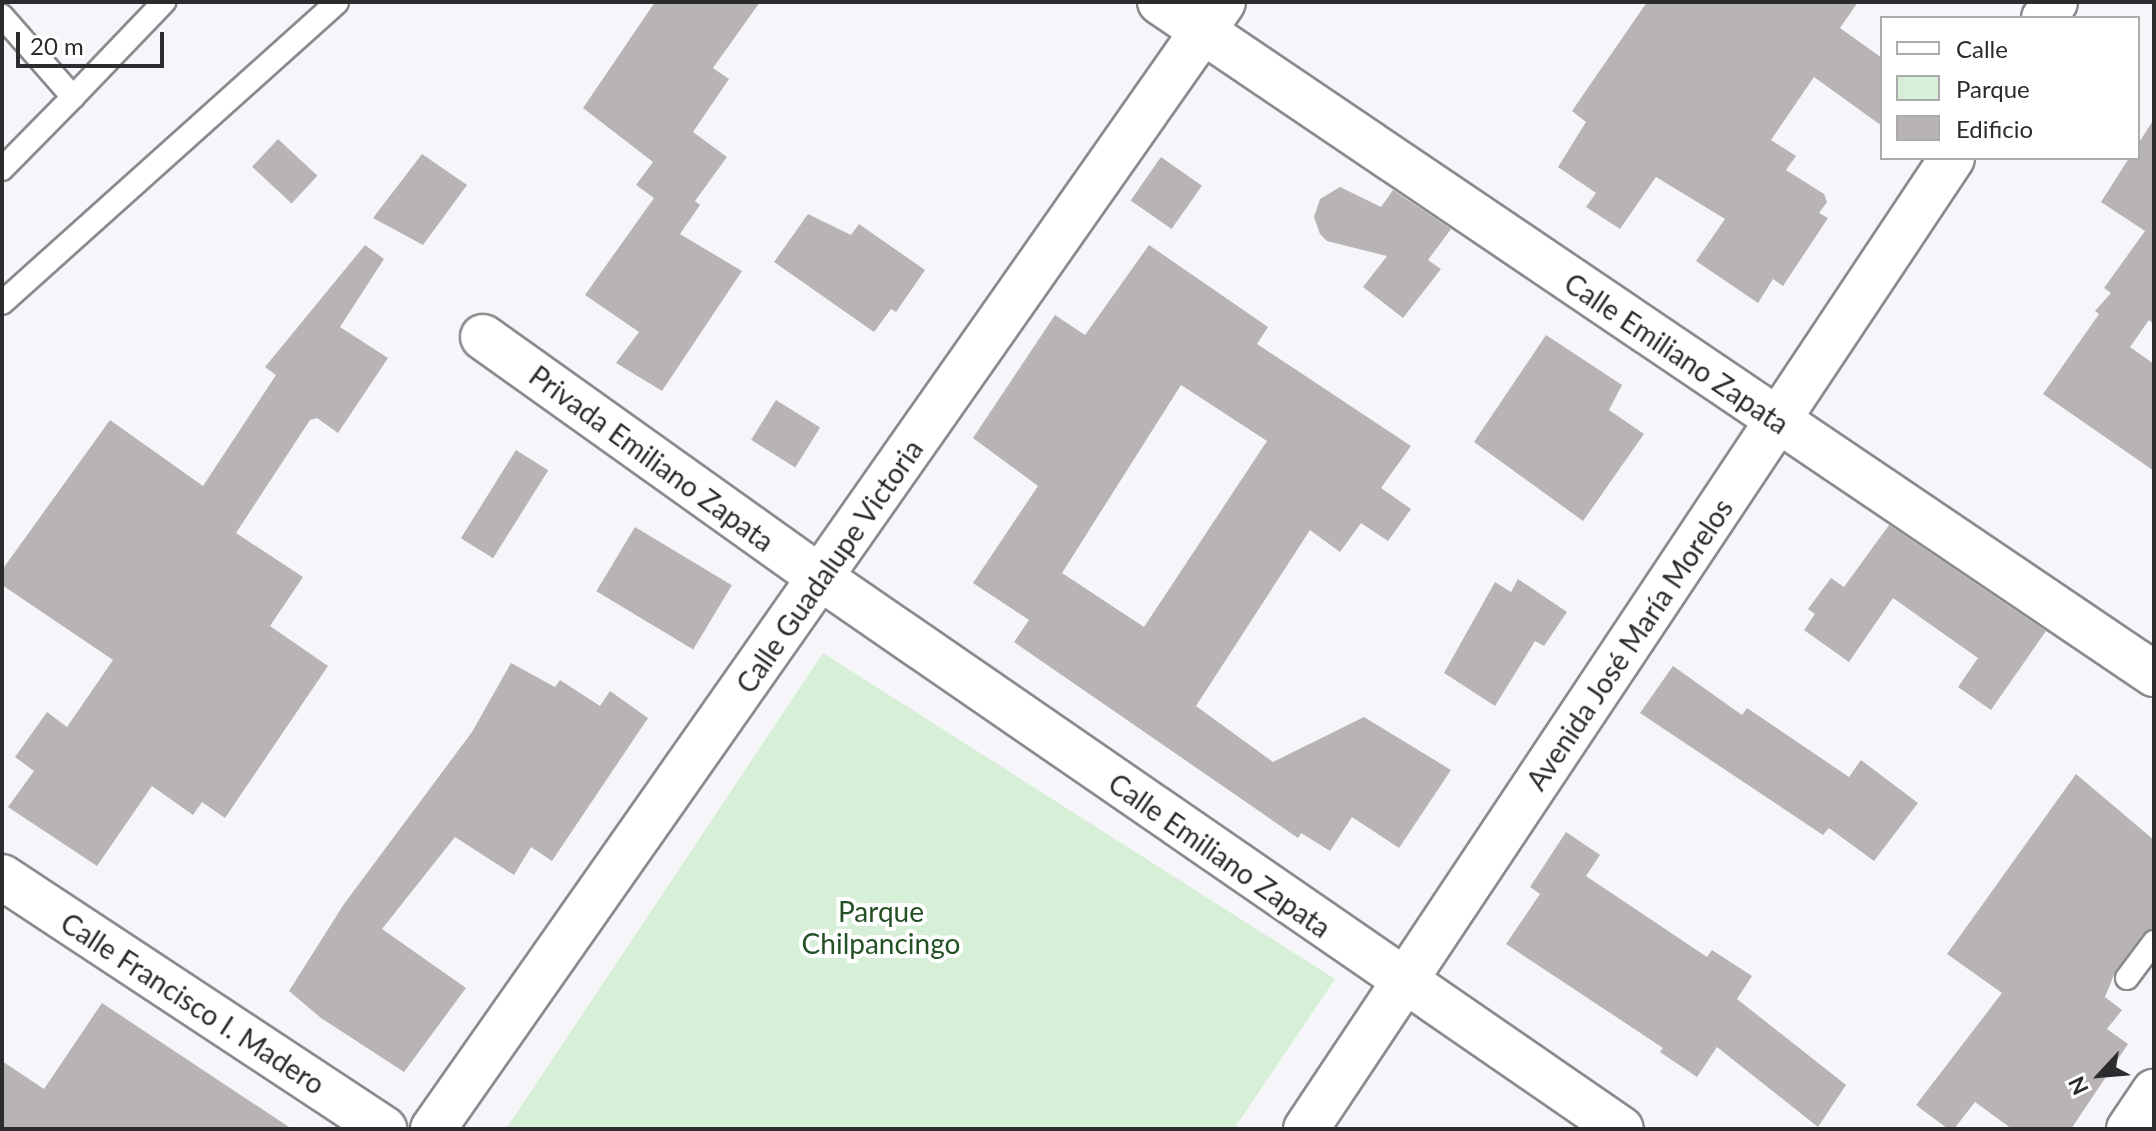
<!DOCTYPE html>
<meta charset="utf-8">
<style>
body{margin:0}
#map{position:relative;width:2156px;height:1131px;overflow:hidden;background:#f6f6fa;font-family:Lato,sans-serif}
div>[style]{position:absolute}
.green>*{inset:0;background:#d7eed7}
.building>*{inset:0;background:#b8b4b6;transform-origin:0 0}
.roads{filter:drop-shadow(2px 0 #8b8b8f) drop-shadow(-2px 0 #8b8b8f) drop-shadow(0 2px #8b8b8f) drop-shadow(0 -2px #8b8b8f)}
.service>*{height:22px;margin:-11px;padding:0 11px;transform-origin:11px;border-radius:11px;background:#fff}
.minor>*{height:44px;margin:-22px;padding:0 22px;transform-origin:22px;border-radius:22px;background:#fff}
.tertiary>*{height:44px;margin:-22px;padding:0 22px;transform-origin:22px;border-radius:22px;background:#fff}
span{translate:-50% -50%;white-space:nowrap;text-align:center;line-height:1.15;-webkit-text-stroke:8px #fff;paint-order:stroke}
.street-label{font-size:28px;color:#2c2c2e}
.park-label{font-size:28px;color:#245026}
.frame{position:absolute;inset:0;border:4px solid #2c2c2e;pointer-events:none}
.legend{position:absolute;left:1880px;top:16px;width:260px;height:144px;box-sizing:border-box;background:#fff;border:2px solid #ababab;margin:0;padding:10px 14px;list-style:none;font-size:24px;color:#2c2c2e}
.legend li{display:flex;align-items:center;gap:16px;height:40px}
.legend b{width:40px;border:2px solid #ababab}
.north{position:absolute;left:2060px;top:1035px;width:80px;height:80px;-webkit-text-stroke:6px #fff;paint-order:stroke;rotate:244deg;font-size:22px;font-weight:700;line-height:32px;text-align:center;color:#2c2c2e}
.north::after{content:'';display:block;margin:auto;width:28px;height:36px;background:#2c2c2e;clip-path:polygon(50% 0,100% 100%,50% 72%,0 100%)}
.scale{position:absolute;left:16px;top:32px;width:148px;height:36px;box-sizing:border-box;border:4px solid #2c2c2e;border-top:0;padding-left:10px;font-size:24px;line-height:28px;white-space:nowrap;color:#2c2c2e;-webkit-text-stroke:6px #fff;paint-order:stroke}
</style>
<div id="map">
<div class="green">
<div style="clip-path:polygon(823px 653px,1335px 979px,1234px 1129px,506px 1129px)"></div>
</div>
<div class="building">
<div style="clip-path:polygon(655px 2px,760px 2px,713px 68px,729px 79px,693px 132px,727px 157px,695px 201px,700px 205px,680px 234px,742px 271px,662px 391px,616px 363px,639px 332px,585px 295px,654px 198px,636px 185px,653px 162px,583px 108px)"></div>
<div style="clip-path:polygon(1647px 2px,1858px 2px,1840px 28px,1882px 58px,1882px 126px,1814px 77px,1771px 140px,1796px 156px,1786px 170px,1824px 194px,1827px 202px,1819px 213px,1828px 218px,1783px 286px,1773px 279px,1758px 303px,1696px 261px,1725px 219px,1656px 177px,1620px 229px,1586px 207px,1596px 193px,1558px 167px,1586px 122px,1572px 111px)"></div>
<div style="clip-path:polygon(2154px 119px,2154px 324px,2149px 320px,2130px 347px,2154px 364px,2154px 471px,2043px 394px,2099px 314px,2095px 311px,2111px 293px,2104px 288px,2145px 231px,2101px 202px,2129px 158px,2138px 158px,2138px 144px)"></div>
<div style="left:278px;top:139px;width:54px;height:38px;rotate:43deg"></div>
<div style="clip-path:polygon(422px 154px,467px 185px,423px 245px,373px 218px)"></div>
<div style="left:1161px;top:157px;width:50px;height:53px;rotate:35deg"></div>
<div style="clip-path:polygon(1340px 187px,1381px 207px,1393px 190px,1451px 229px,1428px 260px,1441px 269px,1403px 318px,1363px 287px,1387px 256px,1327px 241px,1320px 234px,1314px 217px,1320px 199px)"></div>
<div style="clip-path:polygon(808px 214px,851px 235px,859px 224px,925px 270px,896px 312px,891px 309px,874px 332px,774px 262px)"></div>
<div style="clip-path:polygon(365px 245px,384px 259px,340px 327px,388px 358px,338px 433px,317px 418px,310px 420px,236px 533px,303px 577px,270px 626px,328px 666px,225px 818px,202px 802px,193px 815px,152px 786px,97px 866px,8px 807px,34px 771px,15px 757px,47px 712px,67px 727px,113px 660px,2px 585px,2px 570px,110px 420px,203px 486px,276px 375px,265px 367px)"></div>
<div style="clip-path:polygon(evenodd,1149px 245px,1268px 327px,1257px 344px,1411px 446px,1381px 488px,1411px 509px,1388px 541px,1361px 523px,1340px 552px,1310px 530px,1196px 706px,1273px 762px,1364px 717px,1451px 770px,1399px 848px,1352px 817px,1330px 851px,1301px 833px,1298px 838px,1014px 642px,1029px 620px,973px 583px,1038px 486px,973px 438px,1055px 315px,1085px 335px,1149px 245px,1181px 385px,1267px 441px,1144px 627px,1062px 573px,1181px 385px)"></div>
<div style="clip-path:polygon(1546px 335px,1622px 385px,1609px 410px,1644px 434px,1583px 521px,1474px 442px)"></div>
<div style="left:776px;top:400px;width:52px;height:47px;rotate:32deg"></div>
<div style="left:516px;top:450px;width:38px;height:104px;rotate:32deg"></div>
<div style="clip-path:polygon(1889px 525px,2046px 631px,1991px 710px,1958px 687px,1978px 658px,1893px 598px,1849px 662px,1804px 630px,1815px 614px,1808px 609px,1831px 578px,1844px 587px)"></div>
<div style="left:635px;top:527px;width:113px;height:75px;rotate:31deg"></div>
<div style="clip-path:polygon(1518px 579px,1567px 612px,1544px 646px,1535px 641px,1495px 706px,1444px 673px,1495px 582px,1511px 592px)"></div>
<div style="clip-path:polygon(511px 663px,555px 687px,560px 680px,600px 706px,610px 691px,648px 718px,552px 861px,531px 847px,514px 875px,455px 837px,382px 929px,466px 988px,404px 1072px,321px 1018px,289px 991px,344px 904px,472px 732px)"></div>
<div style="clip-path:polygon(1673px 666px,1742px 715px,1747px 708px,1849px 777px,1861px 760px,1918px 803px,1874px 861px,1829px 828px,1823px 835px,1640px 713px)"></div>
<div style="clip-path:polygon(2076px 774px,2154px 840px,2154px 928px,2143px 934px,2116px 970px,2105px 997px,2122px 1010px,2107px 1029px,2128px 1044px,2071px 1129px,2012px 1129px,1975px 1102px,1954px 1129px,1948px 1129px,1916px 1105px,2002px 993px,1947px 954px)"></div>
<div style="clip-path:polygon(1566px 832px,1600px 855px,1586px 876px,1707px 957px,1712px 950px,1752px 976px,1737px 999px,1846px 1085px,1818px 1127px,1717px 1047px,1697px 1077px,1660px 1052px,1663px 1048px,1506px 944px,1540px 894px,1530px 887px)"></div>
<div style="clip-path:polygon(102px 1003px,292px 1129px,2px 1129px,2px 1061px,44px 1089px)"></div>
</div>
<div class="roads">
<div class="service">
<div style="left:2px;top:16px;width:108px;rotate:48.8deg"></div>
<div style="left:73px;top:97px;width:101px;rotate:134.6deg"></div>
<div style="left:73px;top:97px;width:132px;rotate:-46.2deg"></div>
<div style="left:2px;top:303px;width:450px;rotate:-41.9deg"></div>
<div style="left:2127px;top:978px;width:45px;rotate:-53.1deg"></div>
</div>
<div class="minor">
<div style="left:1160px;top:2px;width:1200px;rotate:34.06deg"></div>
<div style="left:2044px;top:18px;width:19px;rotate:-55deg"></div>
<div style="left:483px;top:337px;width:415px;rotate:35.5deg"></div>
<div style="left:821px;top:578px;width:971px;rotate:34.56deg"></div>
<div style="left:433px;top:1129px;width:1376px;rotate:-54.97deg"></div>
<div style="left:1306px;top:1129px;width:1166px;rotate:-56.36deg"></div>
<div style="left:2129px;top:1129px;width:45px;rotate:-56deg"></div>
</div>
<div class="tertiary">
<div style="left:2px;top:877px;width:458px;rotate:33.4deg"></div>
</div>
</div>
<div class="street-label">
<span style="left:1677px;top:353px;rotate:34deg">Calle Emiliano Zapata</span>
<span style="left:652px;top:458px;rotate:36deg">Privada Emiliano Zapata</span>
<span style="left:829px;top:566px;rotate:-55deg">Calle Guadalupe Victoria</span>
<span style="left:1629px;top:644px;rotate:-56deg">Avenida José María Morelos</span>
<span style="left:1220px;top:855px;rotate:35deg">Calle Emiliano Zapata</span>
<span style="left:193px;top:1003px;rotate:33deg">Calle Francisco I. Madero</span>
</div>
<div class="park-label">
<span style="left:881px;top:927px">Parque<br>Chilpancingo</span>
</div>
<div class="frame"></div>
<ul class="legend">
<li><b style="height:10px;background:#fff"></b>Calle</li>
<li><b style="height:22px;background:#d7eed7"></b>Parque</li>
<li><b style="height:22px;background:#b8b4b6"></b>Edificio</li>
</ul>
<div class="north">N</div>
<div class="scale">20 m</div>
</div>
